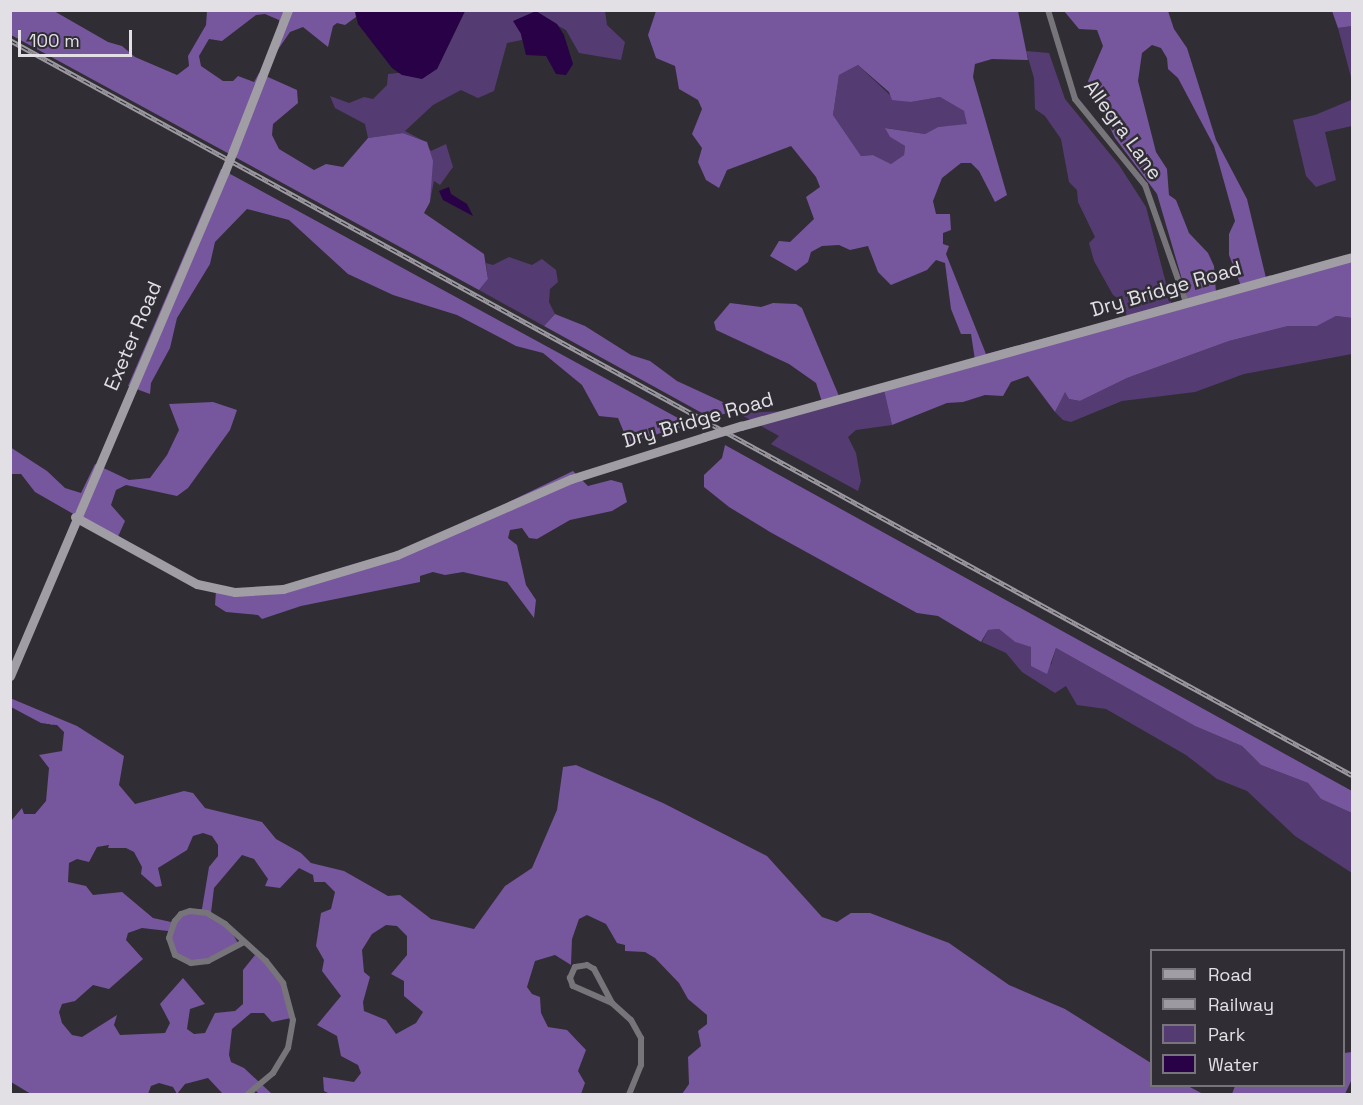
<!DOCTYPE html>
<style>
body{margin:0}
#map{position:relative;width:1363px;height:1105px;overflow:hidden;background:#302d35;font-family:"Space Grotesk",sans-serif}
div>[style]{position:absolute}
.green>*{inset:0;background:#543c72}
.forest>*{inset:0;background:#76569d}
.water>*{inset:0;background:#280146}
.street>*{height:6px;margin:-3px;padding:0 3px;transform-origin:3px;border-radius:3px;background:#777579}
.secondary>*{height:9px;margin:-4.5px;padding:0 4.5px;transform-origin:4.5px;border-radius:4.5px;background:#a09da4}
.rail>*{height:4.5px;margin-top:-2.25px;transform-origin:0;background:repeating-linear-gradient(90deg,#302d35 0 7px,#9c99a0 0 14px);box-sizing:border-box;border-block:2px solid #9c99a0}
.secondary-bridge>*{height:9px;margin:-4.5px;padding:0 4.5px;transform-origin:4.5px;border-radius:4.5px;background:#a09da4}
span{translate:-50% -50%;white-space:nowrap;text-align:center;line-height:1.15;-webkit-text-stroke:5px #302d35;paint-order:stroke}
.street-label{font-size:20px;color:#e2e0e5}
.frame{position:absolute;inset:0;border:12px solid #e2e0e5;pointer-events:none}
.legend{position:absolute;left:1150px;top:949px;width:195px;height:138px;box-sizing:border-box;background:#302d35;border:2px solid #77757b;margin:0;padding:8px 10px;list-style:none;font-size:18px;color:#e2e0e5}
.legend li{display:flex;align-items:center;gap:12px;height:30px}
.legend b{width:30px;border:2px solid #77757b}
.scale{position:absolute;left:18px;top:30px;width:114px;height:27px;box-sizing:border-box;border:3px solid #e2e0e5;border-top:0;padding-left:8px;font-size:18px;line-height:21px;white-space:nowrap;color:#e2e0e5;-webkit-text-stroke:4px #302d35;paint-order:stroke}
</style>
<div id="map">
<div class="green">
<div style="clip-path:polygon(465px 11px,605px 11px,607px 25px,625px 42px,621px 60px,579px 53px,566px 30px,549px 21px,521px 34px,522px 40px,507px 43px,494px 91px,478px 98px,461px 90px,433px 105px,405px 131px,422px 140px,403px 133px,368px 138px,365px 124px,335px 108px,330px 96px,349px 103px,364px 97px,373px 99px,387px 85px,388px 74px,437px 69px)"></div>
<div style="clip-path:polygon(1352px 26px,1352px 81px,1338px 28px)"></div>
<div style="clip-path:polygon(1026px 51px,1049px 53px,1065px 99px,1119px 165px,1146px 207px,1172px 306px,1127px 318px,1123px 302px,1113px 295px,1094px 261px,1089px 243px,1095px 237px,1078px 202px,1077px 190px,1069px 182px,1061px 139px,1045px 116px,1035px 109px,1034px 78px)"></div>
<div style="clip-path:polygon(858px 65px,891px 96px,911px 102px,940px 97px,964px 111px,968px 118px,967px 125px,938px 127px,925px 134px,886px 128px,890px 137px,905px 146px,904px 155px,891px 164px,873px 155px,861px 156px,833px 115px,839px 75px)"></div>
<div style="clip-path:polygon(1352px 95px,1352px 126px,1325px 132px,1336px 180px,1316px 187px,1306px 176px,1293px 120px,1315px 115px,1351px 100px)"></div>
<div style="clip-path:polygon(446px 144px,453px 167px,440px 185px,434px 181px,430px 201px,429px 148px,431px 151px)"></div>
<div style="clip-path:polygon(509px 257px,532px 265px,542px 259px,556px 270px,558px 282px,550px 289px,549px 302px,555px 314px,544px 326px,479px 290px,488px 279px,486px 263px,493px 265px)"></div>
<div style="clip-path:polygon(1336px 316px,1352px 318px,1352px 354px,1244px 374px,1195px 392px,1122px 401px,1071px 422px,1063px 420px,1055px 412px,1065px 391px,1069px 399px,1080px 401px,1127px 378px,1229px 341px,1288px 326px,1317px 326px)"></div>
<div style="clip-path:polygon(883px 386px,892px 425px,856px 430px,848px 437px,856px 453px,861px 481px,858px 491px,771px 444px,779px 436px,738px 413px,791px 411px)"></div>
<div style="clip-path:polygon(999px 629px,1015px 642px,1032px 647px,1051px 665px,1056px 648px,1195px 726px,1242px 746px,1261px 765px,1308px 783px,1321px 799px,1352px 813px,1352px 873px,1295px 836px,1247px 791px,1217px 779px,1186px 755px,1106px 709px,1077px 705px,1066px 686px,1055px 693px,1022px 672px,1006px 653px,982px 642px,988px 630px)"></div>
</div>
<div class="forest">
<div style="clip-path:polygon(10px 11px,54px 11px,108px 42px,122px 46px,135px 57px,177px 75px,189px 66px,188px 56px,206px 25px,207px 11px,355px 11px,356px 17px,345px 25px,337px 23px,333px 26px,328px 47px,303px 27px,290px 32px,277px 51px,279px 20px,265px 14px,256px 15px,222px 41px,209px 39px,199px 56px,201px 66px,223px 81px,233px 81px,238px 76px,254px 82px,259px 73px,297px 90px,298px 103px,273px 124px,272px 135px,279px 149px,314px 170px,326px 164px,343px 167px,368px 138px,403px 133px,427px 142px,433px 161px,430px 202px,424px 213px,484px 254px,488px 279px,479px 290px,11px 35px)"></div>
<div style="clip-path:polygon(evenodd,656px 11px,1018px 11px,1028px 60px,992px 59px,975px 64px,973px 77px,1007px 195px,995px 202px,979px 171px,971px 163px,961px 163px,942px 178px,933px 201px,936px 214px,950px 214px,951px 230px,943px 233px,943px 244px,949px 246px,946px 254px,986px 354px,1188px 300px,1157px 194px,1115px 138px,1088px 81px,1103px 46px,1097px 30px,1079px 29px,1064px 11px,1168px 11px,1174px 29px,1187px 48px,1216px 140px,1247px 199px,1266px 278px,1352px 257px,1352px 318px,1336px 316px,1317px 326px,1288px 326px,1229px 341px,1127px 378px,1080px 401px,1069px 399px,1065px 392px,1055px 412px,1028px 376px,1011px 382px,1003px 396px,985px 395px,963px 402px,947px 403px,892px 425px,883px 386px,975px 360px,971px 334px,961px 334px,951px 309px,945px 263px,936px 260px,927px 270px,891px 285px,878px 272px,868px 246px,850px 250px,839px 245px,822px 246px,811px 252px,808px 262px,796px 271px,770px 256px,779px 241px,790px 242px,814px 219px,806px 197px,820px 187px,816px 177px,791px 146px,727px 170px,719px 188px,706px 180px,698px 162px,702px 148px,692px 134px,702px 109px,698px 100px,679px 89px,675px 66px,656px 58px,648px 35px,656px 11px,1152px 45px,1161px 48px,1167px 58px,1168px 69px,1178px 78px,1214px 146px,1235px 221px,1229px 234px,1229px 255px,1241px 286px,1216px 293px,1214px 266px,1208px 253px,1189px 233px,1176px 200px,1169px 195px,1167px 169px,1156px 152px,1138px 81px,1142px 53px,1152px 45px,656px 11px,858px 65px,889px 92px,892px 100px,911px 102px,940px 97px,964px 111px,967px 124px,938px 127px,925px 134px,885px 128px,890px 137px,905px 146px,904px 155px,891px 164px,873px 155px,861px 156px,833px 115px,839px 75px,858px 65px)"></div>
<div style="clip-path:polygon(1332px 11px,1352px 11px,1352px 26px,1338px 28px)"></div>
<div style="clip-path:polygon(221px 169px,678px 418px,683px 423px,680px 428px,628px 442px,618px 418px,599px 416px,582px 385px,543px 353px,516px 346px,457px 315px,393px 295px,348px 274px,289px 220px,247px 209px,215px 242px,210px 264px,177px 318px,170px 348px,151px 383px,150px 394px,128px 386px)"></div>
<div style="clip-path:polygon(730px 303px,761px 307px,773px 303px,796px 304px,802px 308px,839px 396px,822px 402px,816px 383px,789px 364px,716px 330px,714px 322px)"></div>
<div style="clip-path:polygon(555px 314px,585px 326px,631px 355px,650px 361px,677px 381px,727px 404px,727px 413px,711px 418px,544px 326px)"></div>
<div style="clip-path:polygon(213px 402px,237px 410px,230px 430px,188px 488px,177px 496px,126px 485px,116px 490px,111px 505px,125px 521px,117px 539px,35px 492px,21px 474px,11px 474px,10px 447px,47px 471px,65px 488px,81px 493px,95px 464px,129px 480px,150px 478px,167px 455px,179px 430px,169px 404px)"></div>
<div style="clip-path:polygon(725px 445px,1352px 791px,1352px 813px,1321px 799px,1308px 783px,1261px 765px,1242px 746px,1195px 726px,1056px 648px,1047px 674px,1031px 666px,1031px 647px,1015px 642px,999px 629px,988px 630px,981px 642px,938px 616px,917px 613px,770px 532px,729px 507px,704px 487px,704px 475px,722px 458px)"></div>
<div style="clip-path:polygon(573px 471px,588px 486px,611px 480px,622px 483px,627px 502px,612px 511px,570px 520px,537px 539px,529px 538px,522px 528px,510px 530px,508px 538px,517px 545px,526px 585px,536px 600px,534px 618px,507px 582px,463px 572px,445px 575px,433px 572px,420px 576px,420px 582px,301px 606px,262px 619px,258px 615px,226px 612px,215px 605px,216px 590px,284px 589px,400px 554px)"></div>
<div style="clip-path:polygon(evenodd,10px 698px,77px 726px,124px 756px,119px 785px,135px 804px,184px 791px,193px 793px,205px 808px,262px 822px,276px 839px,301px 853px,311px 863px,344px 871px,388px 896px,400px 895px,431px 919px,474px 929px,505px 886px,532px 868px,557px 810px,563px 767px,576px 765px,663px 803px,767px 856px,822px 917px,837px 922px,851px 913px,870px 913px,949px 943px,1009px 985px,1065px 1009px,1151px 1063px,1152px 1086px,1188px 1086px,1203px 1094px,682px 1094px,689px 1084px,688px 1057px,701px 1046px,698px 1031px,707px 1024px,707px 1015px,688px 999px,679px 983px,655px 958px,645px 952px,625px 951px,625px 945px,617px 943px,606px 924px,587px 915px,579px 919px,572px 939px,571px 965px,555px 955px,535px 961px,527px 987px,532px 994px,540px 997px,541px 1013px,548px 1027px,567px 1030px,586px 1050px,578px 1071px,585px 1083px,581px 1094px,330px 1094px,324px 1091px,323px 1077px,354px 1082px,361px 1073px,358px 1065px,341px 1056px,337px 1036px,317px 1025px,341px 996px,322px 971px,324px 960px,316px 946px,321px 913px,331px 909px,335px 892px,325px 882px,314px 882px,313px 875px,299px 868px,280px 888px,265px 886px,268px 879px,254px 859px,242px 855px,214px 888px,211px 913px,230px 929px,239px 945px,196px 963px,171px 952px,168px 931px,142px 928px,128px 933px,126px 940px,143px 959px,109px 989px,93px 985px,75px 1001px,62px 1004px,59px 1012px,62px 1023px,72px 1035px,82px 1037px,117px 1015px,114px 1025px,120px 1035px,165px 1033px,170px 1023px,160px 1004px,183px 978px,205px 1004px,190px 1009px,187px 1029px,194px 1034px,205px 1033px,215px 1013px,235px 1011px,243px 1004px,243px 970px,255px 955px,268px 965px,285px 988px,291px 1018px,272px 1022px,264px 1013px,251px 1013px,232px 1029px,229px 1055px,231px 1062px,244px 1068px,272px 1094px,259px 1094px,254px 1089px,245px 1094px,223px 1094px,208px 1078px,185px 1084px,177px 1094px,173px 1087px,159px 1083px,151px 1086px,148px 1094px,31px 1094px,11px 1082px,11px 821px,22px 808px,24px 814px,35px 814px,46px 801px,49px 768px,39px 755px,62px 751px,64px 732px,57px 725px,41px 723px,11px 707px,10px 698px,203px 833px,212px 836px,218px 845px,218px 856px,209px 867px,202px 909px,178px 915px,171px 922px,153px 918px,122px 892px,93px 895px,86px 886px,68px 882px,69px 863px,77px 859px,89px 862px,97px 847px,109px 845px,108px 848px,126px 848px,134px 852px,142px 867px,141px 874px,156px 887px,162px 886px,158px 868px,187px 850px,193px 836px,203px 833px,10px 698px,386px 925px,397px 926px,407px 936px,407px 955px,391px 974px,404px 981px,404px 996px,423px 1012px,416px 1023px,396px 1034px,386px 1020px,364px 1011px,363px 1002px,370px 977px,364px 972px,362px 950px,372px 934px,386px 925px)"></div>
<div style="clip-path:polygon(1352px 1052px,1352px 1079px,1345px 1094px,1232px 1094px,1235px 1086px,1344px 1086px,1344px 1053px)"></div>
</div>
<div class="water">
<div style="clip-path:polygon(355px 11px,355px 10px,465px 11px,437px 69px,422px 79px,402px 75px,392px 68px,358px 24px)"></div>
<div style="clip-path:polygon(536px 11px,557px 24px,564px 35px,573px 64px,566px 75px,556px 74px,546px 56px,526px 55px,521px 34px,513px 21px)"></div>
<div style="clip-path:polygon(449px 187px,451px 194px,467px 204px,473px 216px,443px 200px,439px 191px)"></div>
</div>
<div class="street">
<div style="left:1048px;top:10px;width:93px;rotate:73.1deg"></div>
<div style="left:1075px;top:99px;width:111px;rotate:50.9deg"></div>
<div style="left:1145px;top:185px;width:124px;rotate:70.7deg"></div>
<div style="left:244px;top:942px;width:41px;rotate:152.2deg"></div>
<div style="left:208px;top:961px;width:17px;rotate:173deg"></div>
<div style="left:191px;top:963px;width:18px;rotate:-153deg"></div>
<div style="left:175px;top:955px;width:18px;rotate:-109deg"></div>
<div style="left:169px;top:938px;width:18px;rotate:-71deg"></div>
<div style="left:175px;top:921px;width:9px;rotate:-49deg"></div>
<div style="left:181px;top:914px;width:9px;rotate:-18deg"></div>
<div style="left:190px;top:911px;width:17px;rotate:7deg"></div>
<div style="left:207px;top:913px;width:21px;rotate:31deg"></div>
<div style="left:225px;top:924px;width:55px;rotate:42.1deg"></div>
<div style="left:266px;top:961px;width:28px;rotate:52deg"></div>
<div style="left:283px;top:983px;width:38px;rotate:75deg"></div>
<div style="left:293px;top:1020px;width:28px;rotate:100deg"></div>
<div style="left:288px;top:1048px;width:29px;rotate:121deg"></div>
<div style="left:273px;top:1073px;width:33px;rotate:140deg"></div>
<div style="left:612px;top:1003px;width:43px;rotate:-156.4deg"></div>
<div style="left:573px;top:986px;width:9px;rotate:-111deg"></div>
<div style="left:570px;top:978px;width:12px;rotate:-66deg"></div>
<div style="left:575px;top:967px;width:12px;rotate:-9deg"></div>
<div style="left:587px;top:965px;width:8px;rotate:30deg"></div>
<div style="left:594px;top:969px;width:38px;rotate:62deg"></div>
<div style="left:612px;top:1003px;width:25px;rotate:42deg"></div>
<div style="left:631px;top:1020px;width:21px;rotate:61deg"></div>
<div style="left:641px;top:1038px;width:27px;rotate:90deg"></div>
<div style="left:641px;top:1065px;width:31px;rotate:112deg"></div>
</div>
<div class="secondary">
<div style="left:233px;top:151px;width:151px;rotate:-68.7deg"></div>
<div style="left:741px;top:426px;width:634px;rotate:-15.46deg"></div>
<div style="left:75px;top:517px;width:139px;rotate:28.8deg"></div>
<div style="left:197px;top:584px;width:39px;rotate:12deg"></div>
<div style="left:235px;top:592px;width:48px;rotate:-3.6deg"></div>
<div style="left:283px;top:589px;width:119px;rotate:-16.6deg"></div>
<div style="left:397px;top:555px;width:190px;rotate:-23.6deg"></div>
<div style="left:571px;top:479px;width:139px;rotate:-17.5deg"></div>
<div style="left:10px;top:676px;width:549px;rotate:-66.94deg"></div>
</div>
<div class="rail">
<div style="left:10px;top:40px;width:1530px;rotate:28.71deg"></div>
</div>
<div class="secondary-bridge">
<div style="left:225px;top:171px;width:22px;rotate:-68deg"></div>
<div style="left:704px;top:437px;width:39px;rotate:-17deg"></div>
</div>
<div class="street-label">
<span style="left:1123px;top:130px;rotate:54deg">Allegra Lane</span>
<span style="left:1166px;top:289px;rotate:-16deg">Dry Bridge Road</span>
<span style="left:133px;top:336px;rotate:-67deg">Exeter Road</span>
<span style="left:698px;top:420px;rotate:-16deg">Dry Bridge Road</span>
</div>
<div class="frame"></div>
<ul class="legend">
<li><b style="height:8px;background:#a09da4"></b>Road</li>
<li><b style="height:8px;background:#9c99a0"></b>Railway</li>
<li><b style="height:16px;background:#543c72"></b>Park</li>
<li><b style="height:16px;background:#280146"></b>Water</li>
</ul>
<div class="scale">100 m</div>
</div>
